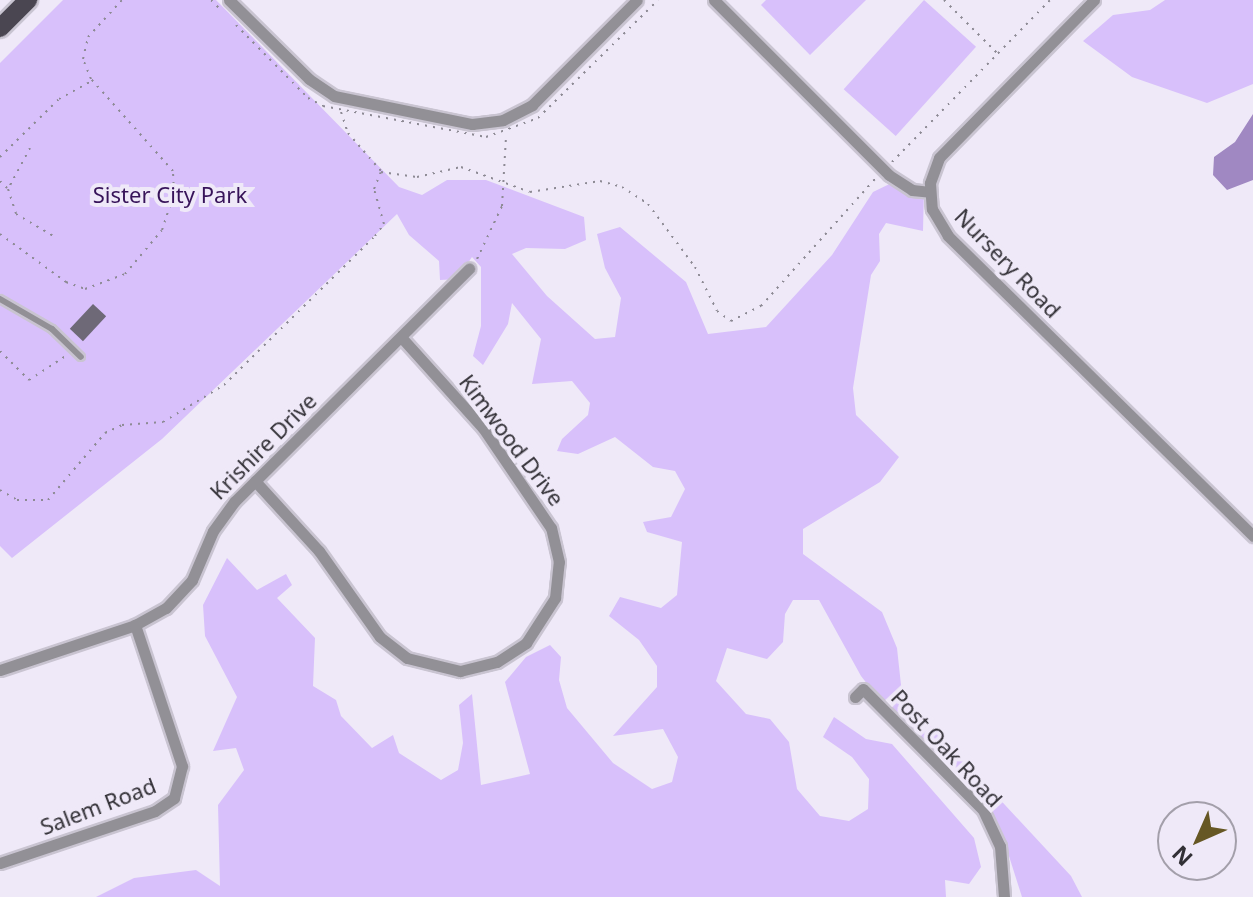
<!DOCTYPE html>
<style>
body{margin:0}
#map{position:relative;width:1253px;height:897px;overflow:hidden;background:#efe9f8;font-family:"Noto Sans",sans-serif}
div>[style]{position:absolute}
.green>*{inset:0;background:#d8c0fb;transform-origin:0 0}
.water>*{inset:0;background:#a088c2}
.building>*{inset:0;background:#6e6977;transform-origin:0 0}
.path>*{height:2px;margin-top:-1px;transform-origin:0;background:repeating-linear-gradient(90deg,#8d8a94 0 2px,transparent 0 8px)}
.roads{filter:drop-shadow(2px 0 #c9c4d1) drop-shadow(-2px 0 #c9c4d1) drop-shadow(0 2px #c9c4d1) drop-shadow(0 -2px #c9c4d1)}
.service>*{height:6px;margin:-3px;padding:0 3px;transform-origin:3px;border-radius:3px;background:#929096}
.minor>*{height:11px;margin:-5.5px;padding:0 5.5px;transform-origin:5.5px;border-radius:5.5px;background:#929096}
.primary>*{height:18px;margin:-9px;padding:0 9px;transform-origin:9px;border-radius:9px;background:#4a4651}
span{translate:-50% -50%;white-space:nowrap;text-align:center;line-height:1.15;-webkit-text-stroke:8px #efe9f8;paint-order:stroke}
.park-label{font-size:22px;color:#371359}
.street-label{font-size:22px;color:#323036}
.north{position:absolute;left:1157px;top:801px;width:80px;height:80px;box-sizing:border-box;background:#efe9f8;border:2px solid #a39faa;border-radius:50%;rotate:225deg;font-size:22px;font-weight:700;line-height:32px;text-align:center;color:#323036}
.north::after{content:'';display:block;margin:auto;width:28px;height:36px;background:#665724;clip-path:polygon(50% 0,100% 100%,50% 72%,0 100%)}
</style>
<div id="map">
<div class="green">
<div style="clip-path:polygon(63px 0,216px 0,399px 187px,422px 195px,447px 180px,486px 180px,584px 217px,586px 240px,565px 249px,526px 248px,512px 254px,547px 296px,595px 339px,615px 337px,621px 298px,605px 268px,597px 234px,620px 227px,686px 282px,708px 334px,766px 327px,832px 255px,873px 192px,904px 177px,924px 188px,923px 231px,886px 223px,879px 234px,880px 261px,871px 275px,853px 388px,856px 415px,899px 457px,880px 482px,803px 529px,803px 554px,882px 612px,897px 648px,902px 694px,1071px 876px,1082px 897px,1022px 897px,1001px 831px,983px 802px,886px 708px,861px 676px,819px 600px,793px 600px,785px 614px,783px 642px,767px 659px,727px 648px,716px 681px,746px 714px,770px 719px,789px 742px,797px 789px,820px 816px,849px 821px,868px 809px,869px 779px,852px 757px,823px 737px,834px 717px,866px 739px,892px 744px,974px 838px,981px 867px,969px 884px,945px 880px,946px 897px,96px 897px,134px 878px,196px 870px,220px 886px,218px 805px,244px 770px,236px 748px,213px 751px,237px 697px,205px 636px,203px 605px,227px 558px,257px 590px,286px 574px,292px 585px,277px 598px,315px 638px,313px 686px,336px 700px,341px 716px,372px 748px,393px 735px,399px 753px,441px 780px,458px 770px,463px 743px,459px 705px,472px 694px,481px 785px,530px 774px,505px 682px,526px 657px,550px 645px,561px 657px,559px 680px,567px 708px,613px 763px,652px 789px,672px 782px,678px 757px,663px 729px,613px 736px,657px 687px,657px 666px,639px 640px,609px 616px,620px 597px,661px 608px,677px 595px,682px 542px,647px 532px,643px 522px,671px 517px,685px 489px,675px 471px,653px 467px,615px 437px,578px 454px,557px 451px,562px 439px,588px 415px,590px 403px,572px 381px,532px 384px,541px 339px,512px 303px,508px 324px,483px 365px,473px 356px,481px 326px,481px 267px,472px 257px,457px 279px,440px 280px,439px 261px,409px 235px,397px 214px,162px 439px,12px 558px,0 546px,0 63px)"></div>
<div style="clip-path:polygon(766px 0,866px 0,810px 55px,761px 5px)"></div>
<div style="left:924px;top:0;width:70px;height:120px;rotate:42deg"></div>
<div style="clip-path:polygon(1165px 0,1253px 0,1253px 84px,1207px 103px,1132px 77px,1083px 41px,1113px 15px,1150px 10px)"></div>
</div>
<div class="water">
<div style="clip-path:polygon(1253px 114px,1253px 180px,1227px 190px,1213px 175px,1214px 157px,1235px 142px)"></div>
</div>
<div class="building">
<div style="left:93px;top:304px;width:18px;height:34px;rotate:43deg"></div>
</div>
<div class="path">
<div style="left:211px;top:0;width:13px;rotate:45deg"></div>
<div style="left:944px;top:0;width:75px;rotate:45deg"></div>
<div style="left:236px;top:25px;width:103px;rotate:45.4deg"></div>
<div style="left:308px;top:98px;width:17px;rotate:28deg"></div>
<div style="left:323px;top:106px;width:166px;rotate:10.8deg"></div>
<div style="left:486px;top:137px;width:55px;rotate:-20.1deg"></div>
<div style="left:538px;top:118px;width:168px;rotate:-44.5deg"></div>
<div style="left:341px;top:112px;width:22px;rotate:72deg"></div>
<div style="left:348px;top:133px;width:50px;rotate:49deg"></div>
<div style="left:30px;top:148px;width:47px;rotate:118.2deg"></div>
<div style="left:8px;top:189px;width:26px;rotate:72deg"></div>
<div style="left:16px;top:214px;width:45px;rotate:30.5deg"></div>
<div style="left:0;top:157px;width:83px;rotate:-44.5deg"></div>
<div style="left:59px;top:99px;width:35px;rotate:-29deg"></div>
<div style="left:892px;top:162px;width:226px;rotate:-45.7deg"></div>
<div style="left:0;top:181px;width:10px;rotate:45deg"></div>
<div style="left:0;top:234px;width:82px;rotate:36deg"></div>
<div style="left:66px;top:282px;width:20px;rotate:20deg"></div>
<div style="left:85px;top:289px;width:43px;rotate:-20.6deg"></div>
<div style="left:125px;top:274px;width:57px;rotate:-49.9deg"></div>
<div style="left:162px;top:230px;width:40px;rotate:-72deg"></div>
<div style="left:174px;top:192px;width:21px;rotate:-93deg"></div>
<div style="left:173px;top:171px;width:123px;rotate:-131.7deg"></div>
<div style="left:91px;top:79px;width:22px;rotate:-112deg"></div>
<div style="left:83px;top:59px;width:23px;rotate:-77deg"></div>
<div style="left:88px;top:37px;width:50px;rotate:-47.4deg"></div>
<div style="left:477px;top:259px;width:59px;rotate:-64.7deg"></div>
<div style="left:502px;top:206px;width:70px;rotate:-86.7deg"></div>
<div style="left:0;top:351px;width:41px;rotate:45deg"></div>
<div style="left:29px;top:380px;width:45px;rotate:-33.3deg"></div>
<div style="left:0;top:490px;width:20px;rotate:30deg"></div>
<div style="left:17px;top:500px;width:31px"></div>
<div style="left:48px;top:500px;width:88px;rotate:-49.6deg"></div>
<div style="left:105px;top:433px;width:19px;rotate:-25deg"></div>
<div style="left:122px;top:425px;width:41px;rotate:-4.2deg"></div>
<div style="left:163px;top:422px;width:71px;rotate:-31.2deg"></div>
<div style="left:224px;top:385px;width:212px;rotate:-44.6deg"></div>
<div style="left:375px;top:236px;width:15px;rotate:-53deg"></div>
<div style="left:384px;top:224px;width:36px;rotate:-106deg"></div>
<div style="left:374px;top:189px;width:18px;rotate:-68deg"></div>
<div style="left:381px;top:172px;width:36px;rotate:8deg"></div>
<div style="left:417px;top:177px;width:45px;rotate:-12.8deg"></div>
<div style="left:461px;top:167px;width:73px;rotate:19.9deg"></div>
<div style="left:530px;top:192px;width:71px;rotate:-8.9deg"></div>
<div style="left:600px;top:181px;width:23px;rotate:15deg"></div>
<div style="left:622px;top:187px;width:31px;rotate:33deg"></div>
<div style="left:648px;top:204px;width:79px;rotate:53.3deg"></div>
<div style="left:695px;top:267px;width:49px;rotate:63.4deg"></div>
<div style="left:717px;top:311px;width:17px;rotate:36deg"></div>
<div style="left:731px;top:321px;width:34px;rotate:-27deg"></div>
<div style="left:761px;top:306px;width:172px;rotate:-48.1deg"></div>
</div>
<div class="roads">
<div class="service">
<div style="left:0;top:299px;width:60px;rotate:30deg"></div>
<div style="left:52px;top:329px;width:40px;rotate:44deg"></div>
</div>
<div class="minor">
<div style="left:229px;top:0;width:112px;rotate:44.6deg"></div>
<div style="left:309px;top:79px;width:30px;rotate:34deg"></div>
<div style="left:334px;top:96px;width:141px;rotate:11.5deg"></div>
<div style="left:472px;top:124px;width:31px;rotate:-7deg"></div>
<div style="left:503px;top:120px;width:33px;rotate:-27deg"></div>
<div style="left:532px;top:105px;width:148px;rotate:-45deg"></div>
<div style="left:714px;top:0;width:247px;rotate:45deg"></div>
<div style="left:889px;top:175px;width:27px;rotate:33deg"></div>
<div style="left:912px;top:190px;width:18px;rotate:6deg"></div>
<div style="left:1094px;top:0;width:221px;rotate:134.5deg"></div>
<div style="left:939px;top:158px;width:27px;rotate:110deg"></div>
<div style="left:930px;top:183px;width:26px;rotate:86deg"></div>
<div style="left:932px;top:209px;width:31px;rotate:59deg"></div>
<div style="left:948px;top:236px;width:428px;rotate:44.5deg"></div>
<div style="left:255px;top:481px;width:95px;rotate:47.6deg"></div>
<div style="left:319px;top:551px;width:105px;rotate:54.7deg"></div>
<div style="left:380px;top:637px;width:34px;rotate:38deg"></div>
<div style="left:407px;top:658px;width:55px;rotate:13.8deg"></div>
<div style="left:460px;top:671px;width:38px;rotate:-14deg"></div>
<div style="left:497px;top:662px;width:35px;rotate:-33deg"></div>
<div style="left:526px;top:643px;width:54px;rotate:-57.2deg"></div>
<div style="left:555px;top:598px;width:36px;rotate:-84deg"></div>
<div style="left:559px;top:562px;width:35px;rotate:-103deg"></div>
<div style="left:551px;top:528px;width:121px;rotate:-124.2deg"></div>
<div style="left:483px;top:428px;width:122px;rotate:-132deg"></div>
<div style="left:0;top:670px;width:142px;rotate:-18.4deg"></div>
<div style="left:135px;top:625px;width:35px;rotate:-29deg"></div>
<div style="left:166px;top:608px;width:38px;rotate:-47deg"></div>
<div style="left:192px;top:580px;width:53px;rotate:-66.8deg"></div>
<div style="left:213px;top:531px;width:37px;rotate:-54deg"></div>
<div style="left:235px;top:501px;width:330px;rotate:-44.8deg"></div>
<div style="left:855px;top:697px;width:11px;rotate:-45deg"></div>
<div style="left:863px;top:689px;width:170px;rotate:45.2deg"></div>
<div style="left:983px;top:810px;width:40px;rotate:65deg"></div>
<div style="left:1000px;top:846px;width:51px;rotate:85.5deg"></div>
<div style="left:0;top:863px;width:163px;rotate:-18.5deg"></div>
<div style="left:155px;top:811px;width:23px;rotate:-34deg"></div>
<div style="left:174px;top:798px;width:33px;rotate:-76deg"></div>
<div style="left:182px;top:766px;width:149px;rotate:-108.4deg"></div>
</div>
<div class="primary">
<div style="left:0;top:28px;width:40px;rotate:-45deg"></div>
</div>
</div>
<div class="park-label">
<span style="left:170px;top:195px">Sister City Park</span>
</div>
<div class="street-label">
<span style="left:1008px;top:263px;rotate:46deg">Nursery Road</span>
<span style="left:512px;top:440px;rotate:53deg">Kimwood Drive</span>
<span style="left:263px;top:446px;rotate:-45deg">Krishire Drive</span>
<span style="left:947px;top:748px;rotate:47deg">Post Oak Road</span>
<span style="left:98px;top:806px;rotate:-21deg">Salem Road</span>
</div>
<div class="north">N</div>
</div>
